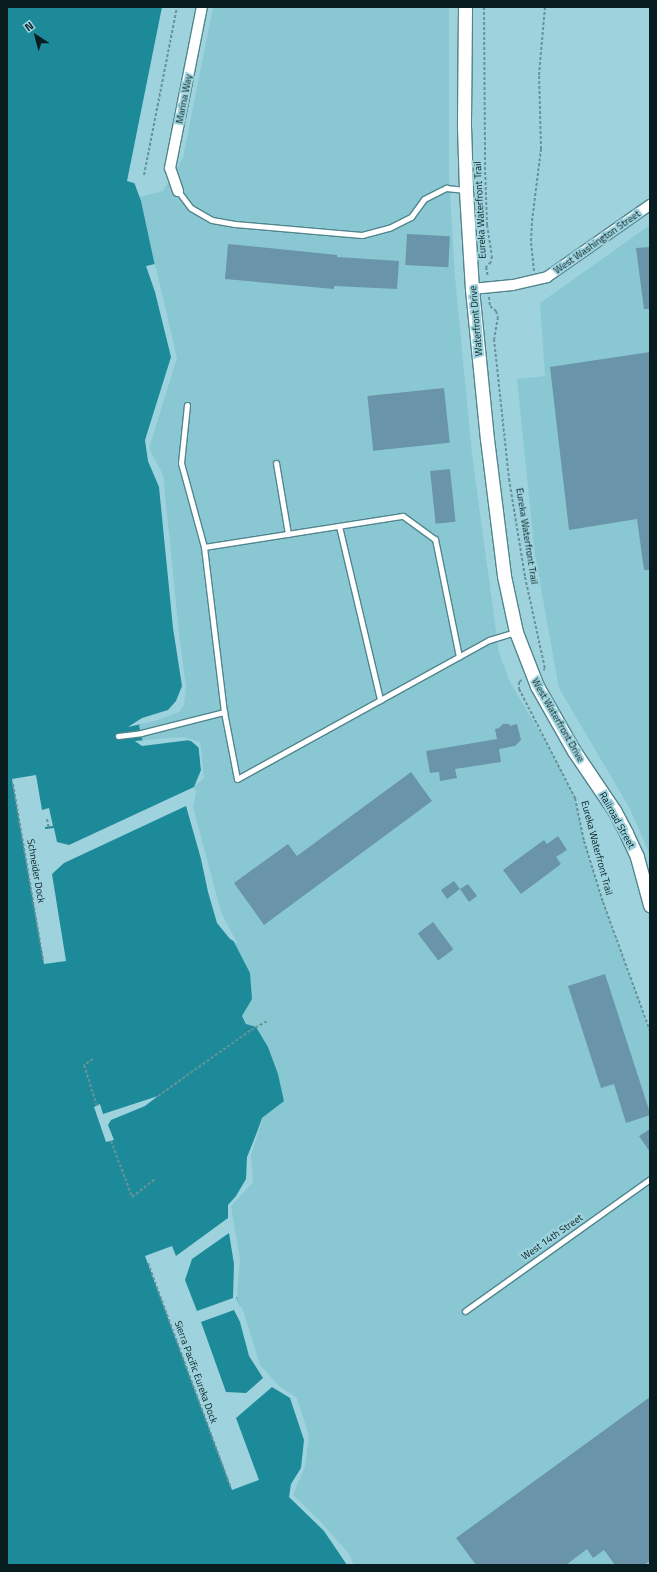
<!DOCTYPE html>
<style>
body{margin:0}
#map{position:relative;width:657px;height:1572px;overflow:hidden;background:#9ed3dd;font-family:"Titillium Web",sans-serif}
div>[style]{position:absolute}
.built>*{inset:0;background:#89c8d3}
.water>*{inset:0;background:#1d8a99}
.pier>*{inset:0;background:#9ed3dd}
.building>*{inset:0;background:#6994a9;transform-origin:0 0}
.path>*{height:2px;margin-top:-1px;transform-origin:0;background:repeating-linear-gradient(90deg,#68929a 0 3px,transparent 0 5px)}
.roads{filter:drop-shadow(1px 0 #51858e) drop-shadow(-1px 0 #51858e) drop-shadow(0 1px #51858e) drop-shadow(0 -1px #51858e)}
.service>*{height:5px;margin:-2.5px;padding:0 2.5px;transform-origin:2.5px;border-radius:2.5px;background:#fff}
.minor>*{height:10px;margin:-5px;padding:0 5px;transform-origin:5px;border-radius:5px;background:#fff}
.tertiary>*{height:13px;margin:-6.5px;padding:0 6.5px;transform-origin:6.5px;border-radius:6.5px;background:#fff}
span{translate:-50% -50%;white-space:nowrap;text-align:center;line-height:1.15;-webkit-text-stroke:4px #9ed3dd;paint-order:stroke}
.street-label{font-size:10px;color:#071d20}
.frame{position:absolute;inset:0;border:8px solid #071d20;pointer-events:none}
.north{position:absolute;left:16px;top:16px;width:40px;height:40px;-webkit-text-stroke:3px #9ed3dd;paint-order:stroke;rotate:324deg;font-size:11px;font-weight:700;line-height:16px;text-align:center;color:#071d20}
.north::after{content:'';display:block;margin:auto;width:14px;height:18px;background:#071d20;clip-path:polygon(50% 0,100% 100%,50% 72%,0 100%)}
</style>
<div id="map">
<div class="built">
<div style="clip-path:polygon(213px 7px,449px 7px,449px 174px,455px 277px,472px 454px,499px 653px,510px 682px,555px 758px,575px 798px,584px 841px,603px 902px,650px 1031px,650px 1565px,352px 1565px,290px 1495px,279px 1389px,258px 1366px,235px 1292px,229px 1206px,262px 1118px,284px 1100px,278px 1074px,242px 1016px,252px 999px,219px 913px,143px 742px,139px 724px,147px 448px,150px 249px,139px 197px,163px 191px,183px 158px)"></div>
<div style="clip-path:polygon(650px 225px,650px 855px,630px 809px,559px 688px,535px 555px,517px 379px,545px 376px,540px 303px)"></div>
</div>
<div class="water">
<div style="clip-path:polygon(7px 7px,169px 7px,134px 182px,141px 201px,175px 359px,147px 448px,161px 476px,184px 687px,182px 704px,139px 725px,143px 742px,183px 739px,198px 743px,202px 778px,194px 787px,191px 807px,219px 913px,250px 973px,252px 999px,242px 1016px,246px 1024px,256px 1027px,268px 1047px,278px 1074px,284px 1101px,262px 1118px,249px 1154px,251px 1182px,229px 1206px,238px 1261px,235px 1292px,258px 1366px,279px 1389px,296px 1399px,307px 1437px,303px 1465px,290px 1495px,320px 1524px,352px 1565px,7px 1565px)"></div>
</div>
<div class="pier">
<div style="clip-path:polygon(162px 7px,171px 7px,140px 157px,137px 184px,127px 181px)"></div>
<div style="clip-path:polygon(155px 264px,177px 358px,149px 448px,163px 475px,180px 642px,186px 687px,184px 705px,179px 712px,155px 721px,128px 727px,142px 718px,168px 710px,176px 701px,182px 686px,173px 628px,159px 487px,148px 461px,145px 440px,171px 357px,155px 292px,146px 266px)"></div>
<div style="clip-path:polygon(183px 737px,200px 742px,204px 778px,194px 787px,196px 791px,193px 807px,221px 912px,237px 943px,230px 939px,217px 923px,208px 892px,201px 859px,186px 806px,64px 863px,52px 874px,66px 961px,44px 964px,12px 779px,36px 775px,42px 810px,49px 808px,53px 826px,45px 827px,45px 829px,54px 828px,57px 842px,69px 845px,194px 787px,201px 770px,199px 748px,190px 740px,142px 746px,135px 741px)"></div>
<div style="clip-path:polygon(158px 1096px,145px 1106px,111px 1120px,108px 1125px,114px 1140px,106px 1142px,94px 1107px,100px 1104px,103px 1114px)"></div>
<div style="clip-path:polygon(evenodd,264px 1116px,251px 1154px,253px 1182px,231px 1206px,240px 1260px,237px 1292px,238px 1296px,236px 1297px,240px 1307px,242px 1307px,260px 1365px,280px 1387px,297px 1398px,309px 1436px,305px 1466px,293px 1495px,322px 1523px,349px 1554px,354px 1565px,347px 1565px,324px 1531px,289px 1497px,291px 1484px,301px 1468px,304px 1440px,290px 1398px,272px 1387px,236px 1418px,259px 1480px,232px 1490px,145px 1256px,172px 1246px,176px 1256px,228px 1218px,228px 1205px,236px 1196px,246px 1179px,247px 1157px,264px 1116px,229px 1233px,234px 1264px,233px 1298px,197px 1311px,185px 1280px,192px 1259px,229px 1233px,264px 1116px,234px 1310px,240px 1322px,249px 1356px,263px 1378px,246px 1393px,226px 1392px,201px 1322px,234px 1310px)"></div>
</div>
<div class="building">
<div style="left:407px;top:234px;width:43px;height:31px;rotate:3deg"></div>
<div style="clip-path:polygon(228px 244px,337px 255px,337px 257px,399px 261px,397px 289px,334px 286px,334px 289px,225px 279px)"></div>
<div style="clip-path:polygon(650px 247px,650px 309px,644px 309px,636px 248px)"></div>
<div style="clip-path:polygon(650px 352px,650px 570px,644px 570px,637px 519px,569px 530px,550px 367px)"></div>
<div style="left:444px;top:388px;width:55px;height:77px;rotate:84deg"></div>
<div style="left:450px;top:469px;width:53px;height:20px;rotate:84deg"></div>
<div style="clip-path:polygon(503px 724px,509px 724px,510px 726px,517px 724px,521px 740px,515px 746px,499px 749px,501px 762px,455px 769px,457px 778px,440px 781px,439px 772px,430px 773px,426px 751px,497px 739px,495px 729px,499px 728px)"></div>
<div style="clip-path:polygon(411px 772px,432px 801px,264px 925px,234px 883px,288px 844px,297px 856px)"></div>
<div style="clip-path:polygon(558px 836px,567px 850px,556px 857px,561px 864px,521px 894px,503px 870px,544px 840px,547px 844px)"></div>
<div style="clip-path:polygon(454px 881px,460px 889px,468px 884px,477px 896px,469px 902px,460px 889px,447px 899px,441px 890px)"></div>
<div style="left:433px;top:922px;width:34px;height:19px;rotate:53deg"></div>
<div style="clip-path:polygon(605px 974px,650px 1113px,650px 1115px,626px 1123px,614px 1084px,601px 1088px,568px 986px)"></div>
<div style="clip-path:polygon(650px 1129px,650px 1152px,639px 1136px)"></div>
<div style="clip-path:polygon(650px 1397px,650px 1561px,644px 1565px,615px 1565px,604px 1550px,593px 1558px,587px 1549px,566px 1565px,476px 1565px,456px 1538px)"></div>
</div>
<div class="path">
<div style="left:484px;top:7px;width:160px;rotate:89.6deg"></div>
<div style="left:485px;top:167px;width:58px;rotate:88deg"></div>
<div style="left:487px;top:225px;width:31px;rotate:81deg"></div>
<div style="left:492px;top:256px;width:6px;rotate:99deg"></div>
<div style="left:491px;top:262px;width:7px;rotate:135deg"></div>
<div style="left:486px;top:267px;width:10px;rotate:79deg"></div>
<div style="left:144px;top:175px;width:171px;rotate:-78.9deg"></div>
<div style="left:534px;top:271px;width:30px;rotate:-96deg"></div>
<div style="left:531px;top:241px;width:20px;rotate:-87deg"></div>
<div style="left:532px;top:221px;width:73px;rotate:-82.9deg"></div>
<div style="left:541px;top:149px;width:74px;rotate:-91.5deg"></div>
<div style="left:539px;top:75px;width:68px;rotate:-85deg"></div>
<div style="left:489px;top:297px;width:9px;rotate:84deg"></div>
<div style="left:490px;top:306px;width:8px;rotate:40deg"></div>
<div style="left:496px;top:311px;width:6px;rotate:72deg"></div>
<div style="left:498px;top:317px;width:22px;rotate:100deg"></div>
<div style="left:494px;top:339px;width:141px;rotate:83.9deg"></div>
<div style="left:509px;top:479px;width:99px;rotate:80.7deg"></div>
<div style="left:525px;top:577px;width:94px;rotate:77.7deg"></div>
<div style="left:545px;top:669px;width:2px;rotate:153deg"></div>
<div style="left:522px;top:680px;width:4px;rotate:146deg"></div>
<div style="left:519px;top:682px;width:7px;rotate:90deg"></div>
<div style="left:519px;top:689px;width:123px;rotate:62.8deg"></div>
<div style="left:575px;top:798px;width:44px;rotate:78.2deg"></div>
<div style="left:584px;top:841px;width:64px;rotate:72.7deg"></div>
<div style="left:603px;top:902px;width:137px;rotate:70deg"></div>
<div style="left:13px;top:784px;width:179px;rotate:80.3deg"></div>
<div style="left:47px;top:819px;width:10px;rotate:79deg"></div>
<div style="left:93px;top:1059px;width:11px;rotate:146deg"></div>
<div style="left:84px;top:1065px;width:43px;rotate:72.4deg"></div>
<div style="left:158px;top:1096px;width:114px;rotate:-35.4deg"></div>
<div style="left:251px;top:1030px;width:18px;rotate:-29deg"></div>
<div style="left:111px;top:1141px;width:60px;rotate:69.4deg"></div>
<div style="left:132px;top:1197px;width:29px;rotate:-38deg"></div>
<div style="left:148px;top:1263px;width:238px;rotate:69.8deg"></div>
</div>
<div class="roads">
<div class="service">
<div style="left:178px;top:191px;width:21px;rotate:53deg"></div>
<div style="left:191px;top:208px;width:24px;rotate:30deg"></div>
<div style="left:212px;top:220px;width:23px;rotate:10deg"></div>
<div style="left:235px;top:224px;width:127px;rotate:5deg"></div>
<div style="left:362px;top:235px;width:28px;rotate:-15deg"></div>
<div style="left:389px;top:228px;width:25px;rotate:-27deg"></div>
<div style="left:411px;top:217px;width:22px;rotate:-54deg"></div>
<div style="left:424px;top:199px;width:25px;rotate:-27deg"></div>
<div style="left:446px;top:188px;width:19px;rotate:6deg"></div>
<div style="left:187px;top:405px;width:58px;rotate:95.9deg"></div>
<div style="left:181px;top:463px;width:87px;rotate:74.7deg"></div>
<div style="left:204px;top:547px;width:166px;rotate:83.1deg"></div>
<div style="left:224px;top:712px;width:68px;rotate:79deg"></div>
<div style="left:237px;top:779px;width:288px;rotate:-28.9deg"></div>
<div style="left:489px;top:640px;width:28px;rotate:-17deg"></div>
<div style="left:276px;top:463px;width:72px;rotate:80.4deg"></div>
<div style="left:339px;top:526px;width:179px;rotate:76.7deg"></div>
<div style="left:204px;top:547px;width:201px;rotate:-8.9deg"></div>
<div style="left:403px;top:516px;width:39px;rotate:36deg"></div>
<div style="left:435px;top:539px;width:120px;rotate:78.5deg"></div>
<div style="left:118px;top:736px;width:23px;rotate:-7deg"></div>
<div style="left:141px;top:733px;width:86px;rotate:-14.2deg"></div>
<div style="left:465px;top:1311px;width:227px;rotate:-35.5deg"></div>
</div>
<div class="minor">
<div style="left:178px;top:191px;width:24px;rotate:-109deg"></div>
<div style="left:170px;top:168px;width:164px;rotate:-78.8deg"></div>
<div style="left:472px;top:289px;width:41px;rotate:-5.6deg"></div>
<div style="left:513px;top:285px;width:35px;rotate:-13deg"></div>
<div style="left:547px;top:277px;width:126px;rotate:-35deg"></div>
</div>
<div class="tertiary">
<div style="left:465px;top:7px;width:119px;rotate:90.5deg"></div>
<div style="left:464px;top:126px;width:65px;rotate:88.2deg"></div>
<div style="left:466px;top:191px;width:98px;rotate:86.5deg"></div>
<div style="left:472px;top:289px;width:151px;rotate:84.3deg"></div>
<div style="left:487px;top:439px;width:138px;rotate:82.9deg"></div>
<div style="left:504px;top:576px;width:57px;rotate:77.9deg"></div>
<div style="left:516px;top:632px;width:58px;rotate:68.7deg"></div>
<div style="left:537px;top:686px;width:75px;rotate:60.4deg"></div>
<div style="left:574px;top:751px;width:71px;rotate:55.9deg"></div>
<div style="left:614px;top:810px;width:26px;rotate:62deg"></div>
<div style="left:626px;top:833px;width:26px;rotate:65deg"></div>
<div style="left:637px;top:857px;width:50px;rotate:74.8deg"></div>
</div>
</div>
<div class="street-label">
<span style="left:184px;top:99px;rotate:-79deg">Marina Way</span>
<span style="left:480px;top:210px;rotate:-93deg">Eureka Waterfront Trail</span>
<span style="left:597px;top:242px;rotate:-35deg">West Washington Street</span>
<span style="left:476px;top:321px;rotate:-95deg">Waterfront Drive</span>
<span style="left:527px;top:536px;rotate:81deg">Eureka Waterfront Trail</span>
<span style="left:558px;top:720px;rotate:60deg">West Waterfront Drive</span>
<span style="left:617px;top:820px;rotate:61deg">Railroad Street</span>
<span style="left:597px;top:848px;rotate:75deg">Eureka Waterfront Trail</span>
<span style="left:36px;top:871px;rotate:80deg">Schneider Dock</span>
<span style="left:552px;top:1237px;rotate:-35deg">West 14th Street</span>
<span style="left:196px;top:1372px;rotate:70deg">Sierra Pacific Eureka Dock</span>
</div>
<div class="frame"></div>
<div class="north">N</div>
</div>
